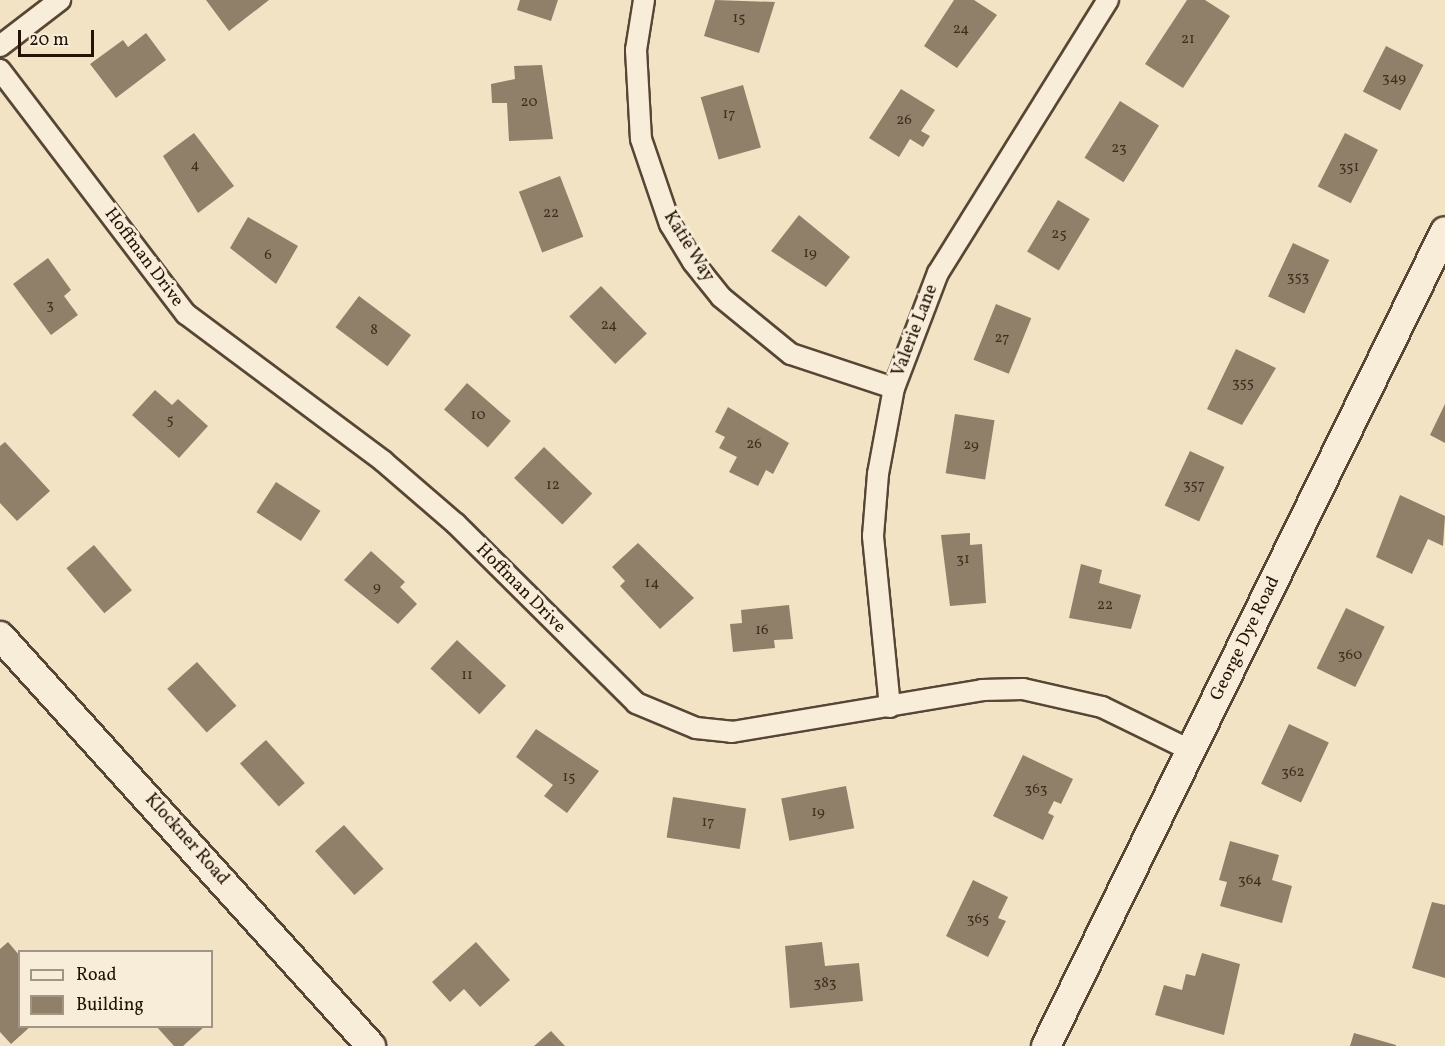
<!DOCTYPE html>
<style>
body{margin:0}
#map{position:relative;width:1445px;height:1046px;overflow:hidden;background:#f3e3c5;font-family:Vollkorn,serif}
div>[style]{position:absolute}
.building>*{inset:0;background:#907f69;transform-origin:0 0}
.roads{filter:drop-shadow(2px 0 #584635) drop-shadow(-2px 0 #584635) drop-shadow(0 2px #584635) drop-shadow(0 -2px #584635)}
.street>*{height:20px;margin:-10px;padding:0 10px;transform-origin:10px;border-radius:10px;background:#f7edd9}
.secondary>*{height:28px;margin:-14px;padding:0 14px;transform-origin:14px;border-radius:14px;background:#f7edd9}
span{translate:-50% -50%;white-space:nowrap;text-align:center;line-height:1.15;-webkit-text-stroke:6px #f7edd9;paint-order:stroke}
.number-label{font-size:15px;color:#3f2d1e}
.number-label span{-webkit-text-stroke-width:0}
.street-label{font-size:18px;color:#241205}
.legend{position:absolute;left:18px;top:950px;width:195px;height:78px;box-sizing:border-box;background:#f7edd9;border:2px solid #a39584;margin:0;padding:8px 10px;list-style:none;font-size:18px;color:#241205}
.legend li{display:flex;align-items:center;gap:12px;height:30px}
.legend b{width:30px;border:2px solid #a39584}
.scale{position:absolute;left:18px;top:30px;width:76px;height:27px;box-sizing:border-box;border:3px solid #241205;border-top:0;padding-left:8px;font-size:18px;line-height:21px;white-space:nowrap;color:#241205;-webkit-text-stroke:4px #f7edd9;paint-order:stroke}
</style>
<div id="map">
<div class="building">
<div style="clip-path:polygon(206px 0,269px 0,229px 31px)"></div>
<div style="clip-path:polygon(520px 0,558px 0,551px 21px,517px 10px)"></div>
<div style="clip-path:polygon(715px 0,775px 2px,759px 53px,704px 36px)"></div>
<div style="clip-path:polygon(954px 0,974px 0,997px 15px,957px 68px,924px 46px)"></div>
<div style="clip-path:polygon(1187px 0,1205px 0,1230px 16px,1183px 88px,1145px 64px)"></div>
<div style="clip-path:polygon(146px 33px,166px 60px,116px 98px,90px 64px,123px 40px,128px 47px)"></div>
<div style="left:1386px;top:46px;width:42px;height:51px;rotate:27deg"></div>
<div style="clip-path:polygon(542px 65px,553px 139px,509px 141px,507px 103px,492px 103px,491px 84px,515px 79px,514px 66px)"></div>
<div style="left:743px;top:85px;width:65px;height:44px;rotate:74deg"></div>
<div style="clip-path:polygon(901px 89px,935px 110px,921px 131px,930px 136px,923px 147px,910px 139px,899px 157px,869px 138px)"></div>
<div style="left:1120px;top:101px;width:46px;height:67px;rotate:32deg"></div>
<div style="clip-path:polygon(194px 133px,234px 186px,198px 213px,163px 156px)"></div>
<div style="left:1345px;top:133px;width:37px;height:60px;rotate:27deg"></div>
<div style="left:560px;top:176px;width:65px;height:44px;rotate:69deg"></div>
<div style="left:1058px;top:200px;width:37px;height:60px;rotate:31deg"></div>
<div style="clip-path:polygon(799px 215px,850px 257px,826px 287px,771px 251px)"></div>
<div style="clip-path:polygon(248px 217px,298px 246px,276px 284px,230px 248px)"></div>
<div style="left:1293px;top:243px;width:40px;height:59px;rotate:25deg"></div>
<div style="clip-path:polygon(48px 258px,71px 290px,64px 296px,78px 315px,51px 335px,13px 284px)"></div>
<div style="left:601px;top:286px;width:66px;height:44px;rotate:46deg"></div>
<div style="left:359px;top:296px;width:65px;height:39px;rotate:37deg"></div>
<div style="left:996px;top:304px;width:38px;height:60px;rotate:22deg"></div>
<div style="clip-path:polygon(1236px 349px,1276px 368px,1242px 425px,1207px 409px)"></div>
<div style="left:467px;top:383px;width:58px;height:35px;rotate:41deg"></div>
<div style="clip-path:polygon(155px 390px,172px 405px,178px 399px,208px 426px,179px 458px,132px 415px)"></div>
<div style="clip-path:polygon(1445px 404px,1445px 443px,1430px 435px)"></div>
<div style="clip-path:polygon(728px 407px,789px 443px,773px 474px,766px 470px,758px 486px,729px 472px,737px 457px,719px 448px,725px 437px,715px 432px)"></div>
<div style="left:955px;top:414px;width:40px;height:60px;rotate:9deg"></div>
<div style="clip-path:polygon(5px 442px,50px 491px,17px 521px,0 503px,0 446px)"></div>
<div style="left:544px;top:447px;width:67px;height:43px;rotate:44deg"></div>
<div style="left:1190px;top:451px;width:38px;height:60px;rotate:25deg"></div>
<div style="left:276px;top:482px;width:53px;height:36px;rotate:33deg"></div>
<div style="clip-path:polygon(1400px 495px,1445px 516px,1443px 546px,1428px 539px,1412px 574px,1376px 557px)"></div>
<div style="clip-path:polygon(970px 533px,970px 545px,982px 544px,986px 603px,950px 606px,941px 535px)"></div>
<div style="clip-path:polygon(638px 543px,694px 598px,660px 629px,620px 586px,625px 581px,612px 567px)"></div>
<div style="left:94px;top:545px;width:59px;height:36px;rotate:50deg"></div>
<div style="clip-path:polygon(371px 551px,405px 582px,400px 587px,417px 604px,398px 624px,344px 580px)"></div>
<div style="clip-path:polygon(1081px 564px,1102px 570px,1099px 583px,1141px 595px,1131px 629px,1069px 618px)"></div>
<div style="clip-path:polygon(789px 605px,793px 639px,774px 640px,775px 648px,733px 652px,730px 624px,742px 623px,741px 610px)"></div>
<div style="left:1346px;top:608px;width:43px;height:67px;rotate:26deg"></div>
<div style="left:457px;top:640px;width:67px;height:39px;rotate:43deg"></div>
<div style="left:197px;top:662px;width:59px;height:40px;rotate:48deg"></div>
<div style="left:1289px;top:724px;width:44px;height:66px;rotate:25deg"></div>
<div style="clip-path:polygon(536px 729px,599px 771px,567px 813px,544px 796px,553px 785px,516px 757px)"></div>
<div style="left:266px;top:740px;width:58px;height:35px;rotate:48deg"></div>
<div style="clip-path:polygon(1023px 755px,1073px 779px,1061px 804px,1054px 801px,1048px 813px,1054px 816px,1043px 840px,993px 816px)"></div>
<div style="left:846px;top:786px;width:43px;height:66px;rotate:79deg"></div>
<div style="left:673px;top:797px;width:74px;height:41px;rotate:9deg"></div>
<div style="left:344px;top:825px;width:59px;height:39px;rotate:48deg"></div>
<div style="clip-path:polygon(1230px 841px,1279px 855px,1272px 880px,1292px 886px,1282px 923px,1220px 906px,1227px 882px,1219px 880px)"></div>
<div style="clip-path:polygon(973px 880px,1008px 897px,998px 918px,1006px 921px,988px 957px,946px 936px)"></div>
<div style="clip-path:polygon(1432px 902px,1445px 905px,1445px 978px,1412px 968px)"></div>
<div style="clip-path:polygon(8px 942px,20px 956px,20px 1026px,31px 1026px,11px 1044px,0 1032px,0 949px)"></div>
<div style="clip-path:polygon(476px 942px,510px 980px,480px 1007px,464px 989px,450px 1002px,432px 982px)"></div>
<div style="clip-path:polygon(822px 942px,825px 966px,859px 963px,863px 1001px,790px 1008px,785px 946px)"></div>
<div style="clip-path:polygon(1202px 953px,1240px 964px,1224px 1035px,1155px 1015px,1164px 985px,1182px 990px,1186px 974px,1195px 976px)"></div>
<div style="clip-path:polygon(156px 1026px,205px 1026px,183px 1046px,174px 1046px)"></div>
<div style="clip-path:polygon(551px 1031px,565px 1046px,534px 1046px)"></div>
<div style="clip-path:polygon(1354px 1033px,1396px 1045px,1396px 1046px,1350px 1046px)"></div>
</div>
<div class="roads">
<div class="street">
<div style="left:644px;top:0;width:51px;rotate:99.1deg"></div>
<div style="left:636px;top:50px;width:89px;rotate:86.8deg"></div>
<div style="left:641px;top:139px;width:90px;rotate:71.2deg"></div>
<div style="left:670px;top:224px;width:44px;rotate:58.8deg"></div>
<div style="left:693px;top:262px;width:45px;rotate:51.3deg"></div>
<div style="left:721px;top:297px;width:90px;rotate:39.2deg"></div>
<div style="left:791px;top:354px;width:108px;rotate:18.3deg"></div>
<div style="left:0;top:46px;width:76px;rotate:-37.5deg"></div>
<div style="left:0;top:70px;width:307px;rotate:52.7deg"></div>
<div style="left:186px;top:314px;width:246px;rotate:36.7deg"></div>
<div style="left:383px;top:461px;width:96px;rotate:40.8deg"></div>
<div style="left:456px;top:524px;width:254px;rotate:44.8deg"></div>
<div style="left:636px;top:703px;width:65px;rotate:22.6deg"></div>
<div style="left:696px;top:728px;width:36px;rotate:6deg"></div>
<div style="left:732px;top:732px;width:254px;rotate:-9.5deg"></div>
<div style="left:982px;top:690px;width:41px;rotate:-1.4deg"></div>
<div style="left:1023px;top:689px;width:81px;rotate:12.8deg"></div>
<div style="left:1102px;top:707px;width:100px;rotate:26.1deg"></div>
<div style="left:890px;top:707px;width:172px;rotate:-95.7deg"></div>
<div style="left:873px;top:536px;width:62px;rotate:-85.4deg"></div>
<div style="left:878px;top:474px;width:87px;rotate:-79.5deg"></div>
<div style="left:894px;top:388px;width:123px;rotate:-69.1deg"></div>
<div style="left:938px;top:273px;width:322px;rotate:-58.1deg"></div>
</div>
<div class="secondary">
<div style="left:0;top:636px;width:553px;rotate:47.86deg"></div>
<div style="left:1046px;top:1046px;width:907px;rotate:-63.91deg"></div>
</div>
</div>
<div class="number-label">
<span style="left:739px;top:19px">15</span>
<span style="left:961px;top:30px">24</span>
<span style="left:1188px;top:40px">21</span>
<span style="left:1394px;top:79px">349</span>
<span style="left:529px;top:103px">20</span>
<span style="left:729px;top:115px">17</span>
<span style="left:904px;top:121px">26</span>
<span style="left:1119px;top:149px">23</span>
<span style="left:195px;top:166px">4</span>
<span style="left:1349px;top:168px">351</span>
<span style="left:551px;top:214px">22</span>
<span style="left:1059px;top:235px">25</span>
<span style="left:810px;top:254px">19</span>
<span style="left:268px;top:256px">6</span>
<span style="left:1298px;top:278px">353</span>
<span style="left:50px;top:306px">3</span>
<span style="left:609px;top:326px">24</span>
<span style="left:374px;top:331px">8</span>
<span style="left:1002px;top:339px">27</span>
<span style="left:1243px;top:384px">355</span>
<span style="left:478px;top:416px">10</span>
<span style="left:170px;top:421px">5</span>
<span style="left:754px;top:445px">26</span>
<span style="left:971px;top:446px">29</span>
<span style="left:553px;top:486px">12</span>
<span style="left:1194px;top:486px">357</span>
<span style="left:963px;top:560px">31</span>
<span style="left:652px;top:584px">14</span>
<span style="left:377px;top:588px">9</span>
<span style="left:1105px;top:606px">22</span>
<span style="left:762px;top:631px">16</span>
<span style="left:1350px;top:656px">360</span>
<span style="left:467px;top:676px">11</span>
<span style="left:1293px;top:773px">362</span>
<span style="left:569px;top:778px">15</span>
<span style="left:1036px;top:790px">363</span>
<span style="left:818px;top:813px">19</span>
<span style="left:708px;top:823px">17</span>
<span style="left:1250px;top:881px">364</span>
<span style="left:978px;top:920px">365</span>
<span style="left:825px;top:984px">383</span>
</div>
<div class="street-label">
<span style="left:688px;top:247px;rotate:58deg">Katie Way</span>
<span style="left:143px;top:258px;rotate:53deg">Hoffman Drive</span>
<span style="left:916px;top:331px;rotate:-69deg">Valerie Lane</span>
<span style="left:520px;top:589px;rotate:45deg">Hoffman Drive</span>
<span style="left:1246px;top:639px;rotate:-64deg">George Dye Road</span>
<span style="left:186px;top:840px;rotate:48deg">Klockner Road</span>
</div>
<ul class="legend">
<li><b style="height:8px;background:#f7edd9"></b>Road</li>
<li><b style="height:16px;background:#907f69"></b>Building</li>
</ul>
<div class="scale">20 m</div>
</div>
